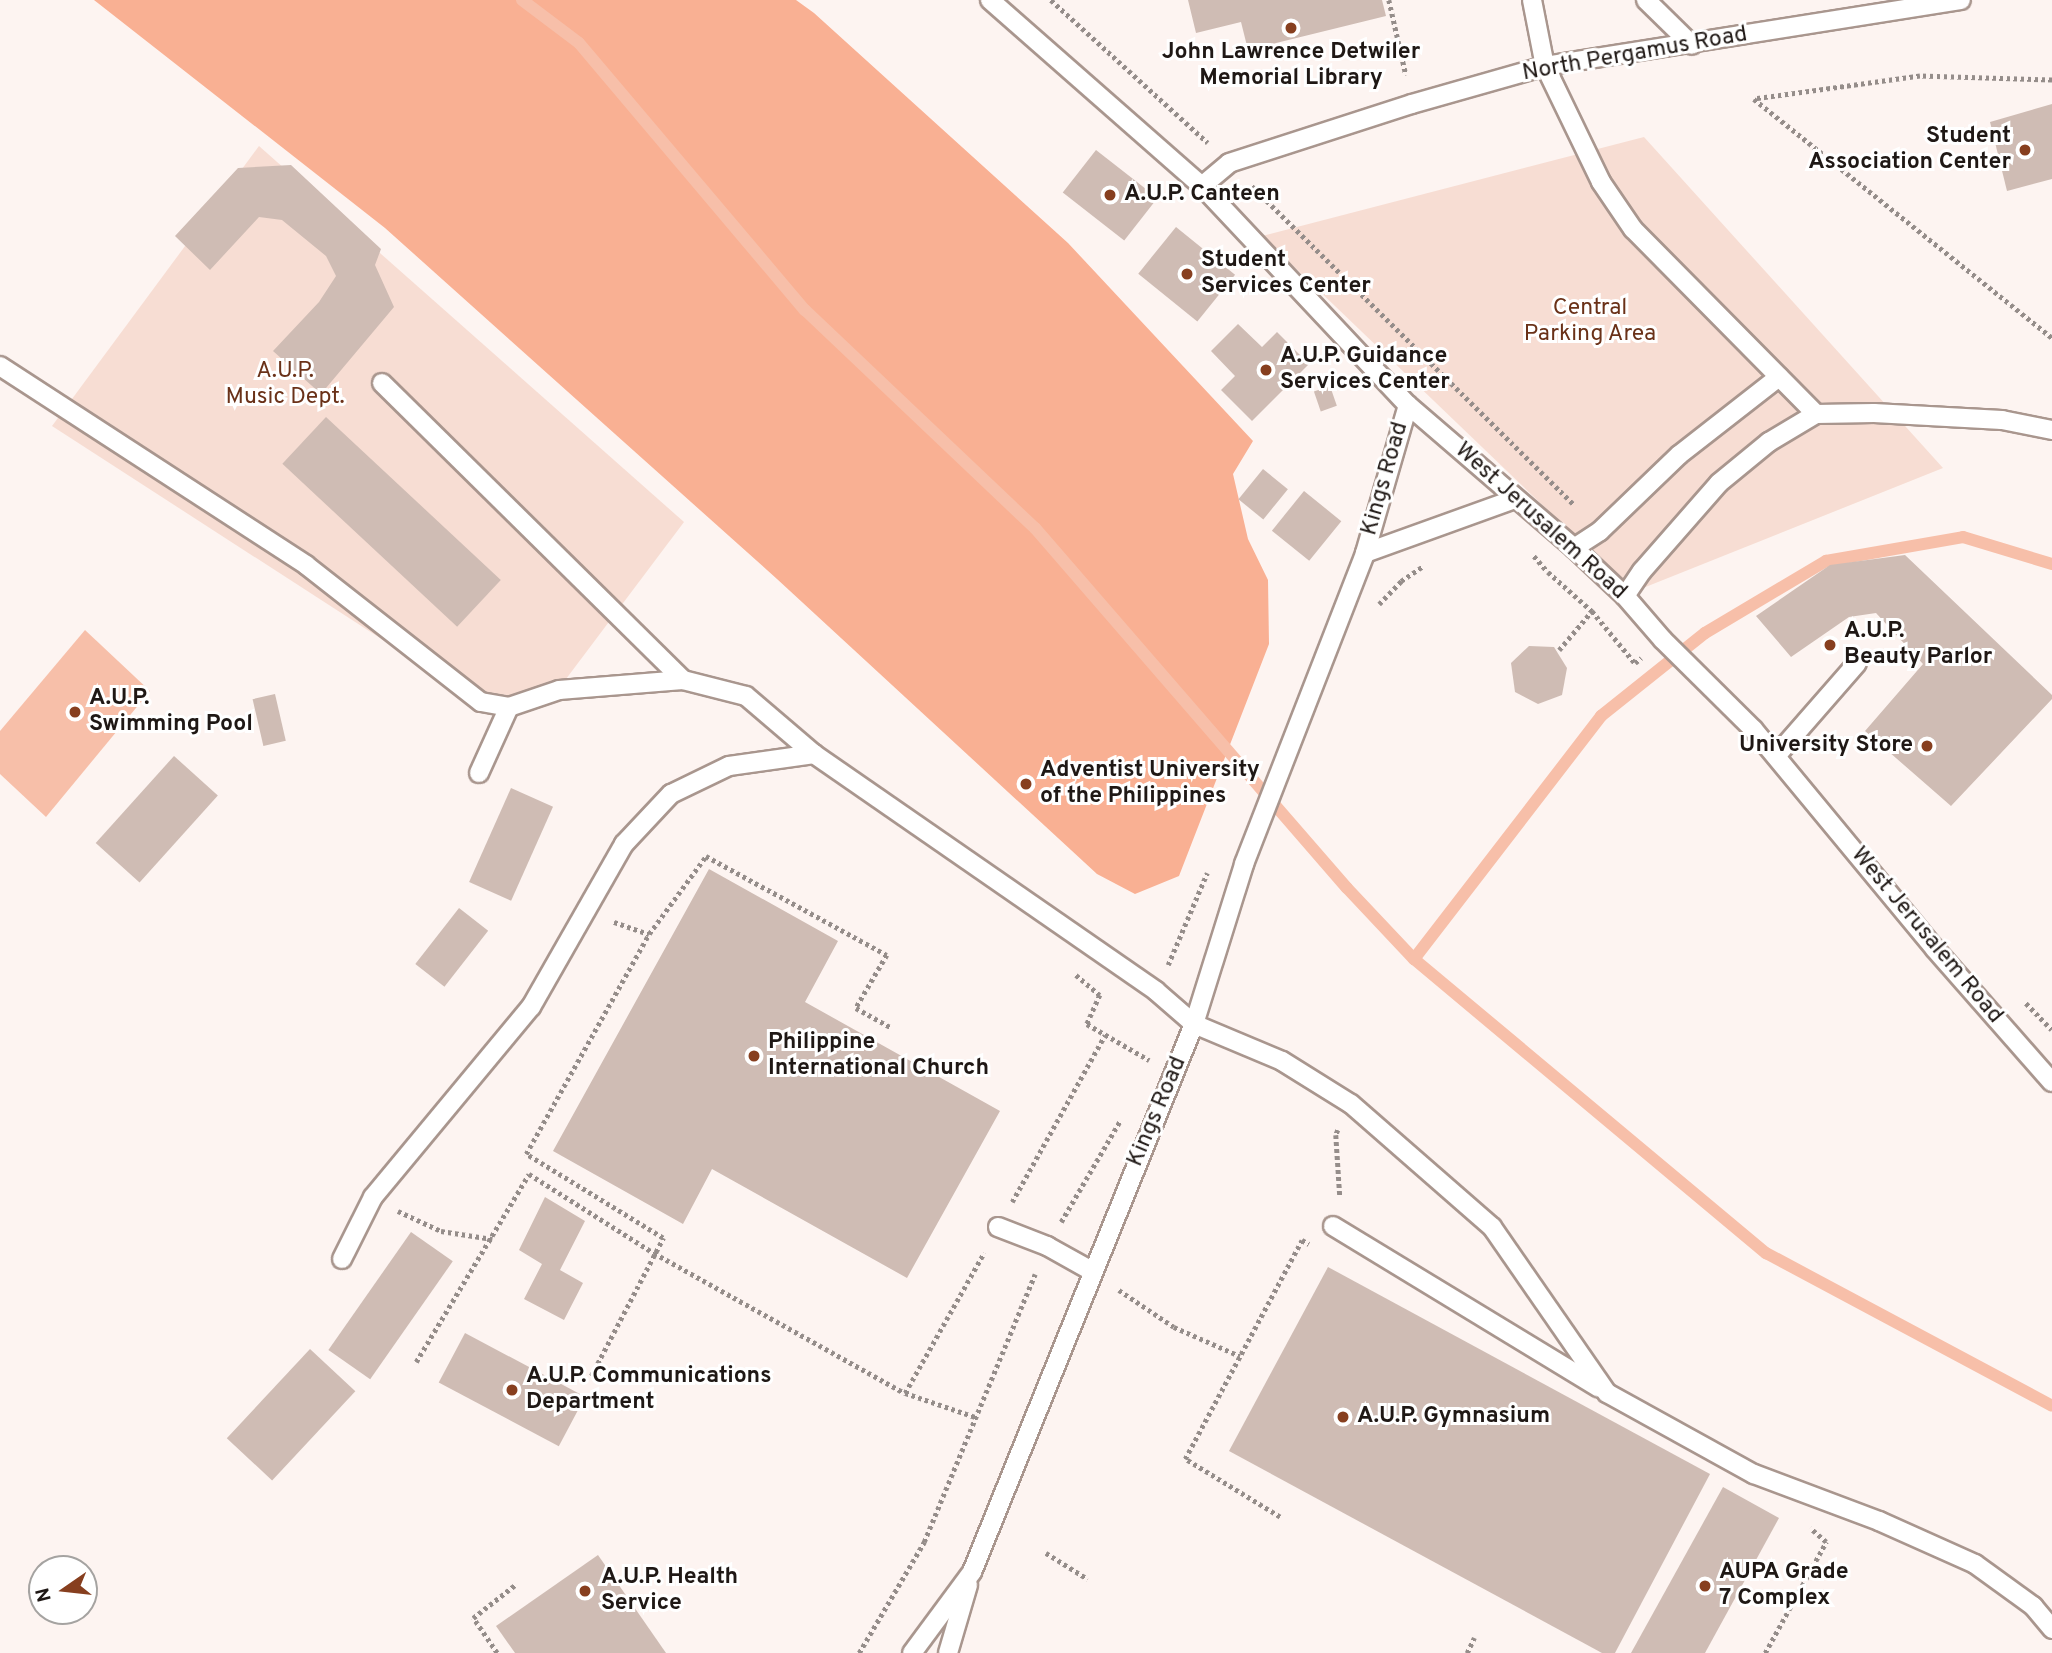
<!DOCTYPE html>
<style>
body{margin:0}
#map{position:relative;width:2052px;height:1653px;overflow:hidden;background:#fdf4f1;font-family:Overpass,sans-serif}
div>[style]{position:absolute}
.green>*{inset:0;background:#f7ddd3}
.forest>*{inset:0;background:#f9b093}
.water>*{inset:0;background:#f7bfa9}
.stream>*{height:12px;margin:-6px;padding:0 6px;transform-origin:6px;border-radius:6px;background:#f7bfa9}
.building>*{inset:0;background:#cfbcb4;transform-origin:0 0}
.path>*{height:4.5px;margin-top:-2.25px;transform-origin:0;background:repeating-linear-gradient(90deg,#958d8a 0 3.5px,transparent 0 7px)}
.roads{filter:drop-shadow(2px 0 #a9968e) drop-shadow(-2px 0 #a9968e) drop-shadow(0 2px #a9968e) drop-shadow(0 -2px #a9968e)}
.lane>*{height:18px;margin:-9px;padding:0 9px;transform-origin:9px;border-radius:9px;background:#fff}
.dots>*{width:19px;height:19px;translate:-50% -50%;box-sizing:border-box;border:4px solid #fff;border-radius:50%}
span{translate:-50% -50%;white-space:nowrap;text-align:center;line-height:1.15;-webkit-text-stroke:6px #fff;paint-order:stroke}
.poi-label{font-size:23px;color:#1f1815;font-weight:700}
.right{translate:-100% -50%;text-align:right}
.left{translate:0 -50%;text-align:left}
.street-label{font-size:23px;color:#1f1815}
.park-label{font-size:23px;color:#6a3118}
.north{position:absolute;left:28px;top:1555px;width:70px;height:70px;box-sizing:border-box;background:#fff;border:2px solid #a5a3a1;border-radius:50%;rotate:256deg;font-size:19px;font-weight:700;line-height:28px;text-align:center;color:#1f1815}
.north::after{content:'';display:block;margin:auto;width:24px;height:32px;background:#873f1f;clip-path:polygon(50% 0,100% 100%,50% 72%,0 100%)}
</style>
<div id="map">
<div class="green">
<div style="clip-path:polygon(1644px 137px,1943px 468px,1633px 592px,1262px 236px)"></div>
<div style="clip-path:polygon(259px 146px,684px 522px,566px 679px,518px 696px,469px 692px,417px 662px,52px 426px)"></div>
</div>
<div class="forest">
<div style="clip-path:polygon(94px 0,796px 0,814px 13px,1068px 243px,1253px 441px,1233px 474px,1248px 539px,1268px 580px,1269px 644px,1179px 876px,1135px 894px,1097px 874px,777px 579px,385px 228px)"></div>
</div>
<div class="water">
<div style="clip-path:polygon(85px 630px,150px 691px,46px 817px,0 774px,0 731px)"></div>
</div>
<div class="stream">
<div style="left:522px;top:0;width:71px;rotate:37deg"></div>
<div style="left:579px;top:43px;width:350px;rotate:49.8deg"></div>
<div style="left:805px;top:310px;width:317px;rotate:43.5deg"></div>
<div style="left:1035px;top:528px;width:476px;rotate:49.1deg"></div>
<div style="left:1347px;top:888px;width:98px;rotate:46.7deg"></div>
<div style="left:1414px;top:959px;width:459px;rotate:39.9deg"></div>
<div style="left:1766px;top:1253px;width:324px;rotate:28.1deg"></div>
<div style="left:1414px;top:959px;width:307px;rotate:-52.4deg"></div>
<div style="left:1601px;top:716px;width:133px;rotate:-38.6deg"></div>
<div style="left:1705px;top:633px;width:141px;rotate:-30.8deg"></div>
<div style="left:1826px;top:561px;width:139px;rotate:-9.9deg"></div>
<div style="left:1963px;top:537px;width:93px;rotate:16.9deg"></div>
</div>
<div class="building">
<div style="clip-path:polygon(1188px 0,1382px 0,1386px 16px,1248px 50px,1241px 22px,1196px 33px)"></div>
<div style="clip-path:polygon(2052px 104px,2052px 179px,2007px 191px,1990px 122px)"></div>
<div style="left:1096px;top:150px;width:78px;height:54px;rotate:38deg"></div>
<div style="clip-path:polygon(291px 165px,381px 249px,375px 265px,394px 307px,321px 394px,273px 351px,319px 302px,336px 276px,326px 256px,282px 220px,259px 217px,210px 270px,175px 236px,238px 168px)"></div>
<div style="left:1176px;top:227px;width:76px;height:60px;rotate:39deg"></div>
<div style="clip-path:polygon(1238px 324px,1262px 347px,1277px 332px,1309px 364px,1252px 421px,1221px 390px,1235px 376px,1211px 351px)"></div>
<div style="left:1330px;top:386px;width:21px;height:17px;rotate:71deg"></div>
<div style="left:326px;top:417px;width:239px;height:64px;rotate:43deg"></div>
<div style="left:1263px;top:469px;width:32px;height:39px;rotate:39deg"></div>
<div style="left:1304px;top:491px;width:48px;height:51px;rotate:39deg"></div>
<div style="clip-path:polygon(1905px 555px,2052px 695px,2052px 699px,1951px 806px,1865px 731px,1923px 664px,1876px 613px,1849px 617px,1791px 657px,1756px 616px,1830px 565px)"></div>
<div style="clip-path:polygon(1529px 646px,1554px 647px,1567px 668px,1562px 695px,1538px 704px,1515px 692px,1511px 663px)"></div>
<div style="left:275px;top:694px;width:48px;height:23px;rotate:77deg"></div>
<div style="left:174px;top:756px;width:59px;height:117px;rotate:42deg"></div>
<div style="left:511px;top:788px;width:46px;height:103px;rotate:24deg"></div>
<div style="clip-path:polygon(709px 869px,838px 941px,805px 1002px,1000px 1111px,907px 1278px,712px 1169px,683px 1224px,553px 1151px)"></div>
<div style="left:459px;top:908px;width:37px;height:71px;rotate:38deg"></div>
<div style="clip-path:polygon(545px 1197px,585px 1221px,560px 1270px,583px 1283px,564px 1320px,524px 1299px,542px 1264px,519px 1250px)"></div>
<div style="left:411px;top:1232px;width:51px;height:144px;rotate:35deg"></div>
<div style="clip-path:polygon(1328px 1267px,1710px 1474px,1615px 1653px,1602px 1653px,1229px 1451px)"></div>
<div style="left:465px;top:1333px;width:136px;height:56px;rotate:28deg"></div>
<div style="left:310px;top:1349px;width:62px;height:122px;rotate:43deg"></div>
<div style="clip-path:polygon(1723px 1487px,1779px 1518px,1705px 1653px,1631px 1653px)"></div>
<div style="clip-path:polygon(598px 1555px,666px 1653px,515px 1653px,496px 1626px)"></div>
</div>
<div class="path">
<div style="left:1051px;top:0;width:212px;rotate:42.3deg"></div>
<div style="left:1389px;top:0;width:77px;rotate:77.2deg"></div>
<div style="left:2052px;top:80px;width:132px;rotate:-178.3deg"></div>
<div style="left:1920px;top:76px;width:168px;rotate:172.1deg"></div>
<div style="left:1754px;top:99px;width:382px;rotate:38.7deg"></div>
<div style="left:1252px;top:186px;width:453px;rotate:44.7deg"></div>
<div style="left:1534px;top:556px;width:21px;rotate:49deg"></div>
<div style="left:1548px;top:572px;width:59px;rotate:41.6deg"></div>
<div style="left:1592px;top:611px;width:67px;rotate:50.4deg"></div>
<div style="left:1635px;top:663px;width:8px;rotate:-40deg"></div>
<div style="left:1379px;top:604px;width:32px;rotate:-46deg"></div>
<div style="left:1401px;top:581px;width:25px;rotate:-34deg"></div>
<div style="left:1559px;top:650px;width:51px;rotate:-49.8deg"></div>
<div style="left:614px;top:922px;width:37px;rotate:19deg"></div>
<div style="left:1168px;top:965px;width:100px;rotate:-67deg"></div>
<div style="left:1076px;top:975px;width:31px;rotate:40deg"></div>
<div style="left:1100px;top:995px;width:32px;rotate:114deg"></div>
<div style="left:1087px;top:1024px;width:72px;rotate:30.1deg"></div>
<div style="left:2026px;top:1003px;width:37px;rotate:46deg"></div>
<div style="left:1338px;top:1130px;width:5px;rotate:112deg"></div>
<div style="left:1336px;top:1135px;width:62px;rotate:86.3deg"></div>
<div style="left:1012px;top:1202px;width:191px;rotate:-60.9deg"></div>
<div style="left:398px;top:1211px;width:47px;rotate:24.9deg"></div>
<div style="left:441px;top:1231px;width:52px;rotate:8.9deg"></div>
<div style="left:1061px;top:1222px;width:117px;rotate:-59.7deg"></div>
<div style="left:1119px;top:1290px;width:66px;rotate:33.9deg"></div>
<div style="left:1174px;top:1327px;width:72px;rotate:23.7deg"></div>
<div style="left:416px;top:1362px;width:219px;rotate:-59deg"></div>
<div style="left:529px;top:1174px;width:148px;rotate:32.3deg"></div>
<div style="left:654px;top:1253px;width:287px;rotate:29.2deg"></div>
<div style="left:905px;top:1393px;width:74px;rotate:18.9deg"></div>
<div style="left:591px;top:1376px;width:156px;rotate:-62.4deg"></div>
<div style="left:663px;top:1238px;width:161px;rotate:-148.5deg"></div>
<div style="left:526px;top:1154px;width:252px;rotate:-60.8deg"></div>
<div style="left:649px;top:934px;width:97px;rotate:-53.8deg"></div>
<div style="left:706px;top:856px;width:206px;rotate:28.7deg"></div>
<div style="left:887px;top:955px;width:61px;rotate:120.3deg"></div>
<div style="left:856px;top:1008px;width:41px;rotate:29.1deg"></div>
<div style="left:905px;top:1393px;width:161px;rotate:-60.6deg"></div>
<div style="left:1280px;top:1517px;width:111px;rotate:-148.6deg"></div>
<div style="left:1185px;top:1459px;width:248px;rotate:-61.9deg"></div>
<div style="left:1302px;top:1240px;width:8px;rotate:30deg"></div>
<div style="left:1046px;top:1553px;width:49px;rotate:31.8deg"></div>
<div style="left:497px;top:1653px;width:42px;rotate:-124.4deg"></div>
<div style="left:473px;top:1618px;width:53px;rotate:-38.2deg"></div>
<div style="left:859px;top:1653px;width:129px;rotate:-59.6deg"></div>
<div style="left:924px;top:1542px;width:290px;rotate:-67.5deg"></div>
<div style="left:1467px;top:1653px;width:17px;rotate:-65deg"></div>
<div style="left:1765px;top:1653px;width:127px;rotate:-61.2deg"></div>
<div style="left:1826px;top:1542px;width:21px;rotate:-139deg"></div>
</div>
<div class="roads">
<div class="lane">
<div style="left:990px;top:0;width:282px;rotate:41.3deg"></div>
<div style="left:1202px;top:186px;width:301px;rotate:46.8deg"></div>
<div style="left:1408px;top:405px;width:219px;rotate:40.7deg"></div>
<div style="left:1574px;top:548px;width:70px;rotate:43.3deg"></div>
<div style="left:1625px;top:596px;width:58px;rotate:49.2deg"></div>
<div style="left:1663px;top:640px;width:127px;rotate:44.7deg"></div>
<div style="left:1753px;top:729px;width:286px;rotate:50.4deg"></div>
<div style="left:1935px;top:949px;width:177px;rotate:48.7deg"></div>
<div style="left:1532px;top:0;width:67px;rotate:78.9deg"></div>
<div style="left:1545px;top:66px;width:129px;rotate:64.2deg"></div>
<div style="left:1601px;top:182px;width:57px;rotate:55.8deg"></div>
<div style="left:1633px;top:229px;width:260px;rotate:45.3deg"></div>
<div style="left:1646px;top:0;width:64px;rotate:44.4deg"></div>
<div style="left:1202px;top:186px;width:35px;rotate:-40deg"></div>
<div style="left:1229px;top:163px;width:192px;rotate:-17.9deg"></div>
<div style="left:1412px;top:104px;width:138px;rotate:-15.9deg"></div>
<div style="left:1545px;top:66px;width:421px;rotate:-9deg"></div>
<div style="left:0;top:366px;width:365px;rotate:33deg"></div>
<div style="left:306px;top:565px;width:222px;rotate:38.1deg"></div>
<div style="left:481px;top:702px;width:28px;rotate:10deg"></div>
<div style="left:509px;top:707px;width:53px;rotate:-18.8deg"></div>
<div style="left:559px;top:690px;width:124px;rotate:-4.6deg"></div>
<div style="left:683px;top:680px;width:65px;rotate:14.3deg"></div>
<div style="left:746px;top:696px;width:89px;rotate:40.5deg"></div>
<div style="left:814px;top:754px;width:416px;rotate:34.7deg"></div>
<div style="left:1156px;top:991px;width:50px;rotate:41deg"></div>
<div style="left:1194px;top:1024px;width:95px;rotate:22.8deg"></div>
<div style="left:1282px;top:1061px;width:81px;rotate:31.9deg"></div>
<div style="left:1351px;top:1104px;width:187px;rotate:41.1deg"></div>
<div style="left:1492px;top:1227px;width:202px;rotate:55.3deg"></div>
<div style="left:1607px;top:1393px;width:168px;rotate:28.9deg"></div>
<div style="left:1754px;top:1474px;width:134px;rotate:20.6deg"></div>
<div style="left:1879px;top:1521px;width:105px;rotate:24.1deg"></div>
<div style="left:1975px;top:1564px;width:72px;rotate:35.9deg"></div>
<div style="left:2033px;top:1606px;width:30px;rotate:50deg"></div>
<div style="left:382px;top:383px;width:423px;rotate:44.6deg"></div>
<div style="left:1574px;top:548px;width:31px;rotate:-33deg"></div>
<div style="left:1600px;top:531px;width:110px;rotate:-43.9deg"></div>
<div style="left:1679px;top:455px;width:127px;rotate:-38deg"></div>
<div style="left:1365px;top:553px;width:159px;rotate:-19.8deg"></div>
<div style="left:1625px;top:596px;width:30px;rotate:-56deg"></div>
<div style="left:1642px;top:571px;width:117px;rotate:-48.8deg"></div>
<div style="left:1719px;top:483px;width:65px;rotate:-39.4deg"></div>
<div style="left:1769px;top:442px;width:55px;rotate:-30.8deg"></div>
<div style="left:1816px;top:414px;width:58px;rotate:-1deg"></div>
<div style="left:1874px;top:413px;width:128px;rotate:3.1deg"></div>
<div style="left:2002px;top:420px;width:51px;rotate:11.3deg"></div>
<div style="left:1776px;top:756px;width:123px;rotate:-48.9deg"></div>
<div style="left:479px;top:773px;width:72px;rotate:-65.6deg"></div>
<div style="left:1333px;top:1226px;width:311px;rotate:31.3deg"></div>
<div style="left:998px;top:1227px;width:53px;rotate:21.2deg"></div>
<div style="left:1047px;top:1246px;width:51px;rotate:29.1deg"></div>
<div style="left:342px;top:1259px;width:69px;rotate:-63.4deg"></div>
<div style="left:373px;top:1197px;width:247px;rotate:-50.3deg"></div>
<div style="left:531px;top:1007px;width:188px;rotate:-60.3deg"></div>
<div style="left:624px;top:844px;width:69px;rotate:-46.8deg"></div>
<div style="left:671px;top:794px;width:64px;rotate:-25.8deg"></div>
<div style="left:729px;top:766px;width:86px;rotate:-8deg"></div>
<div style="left:912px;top:1653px;width:101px;rotate:-53.5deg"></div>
<div style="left:972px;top:1572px;width:591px;rotate:-67.95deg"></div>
<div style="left:1194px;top:1024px;width:168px;rotate:-72.6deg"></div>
<div style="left:1244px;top:864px;width:334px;rotate:-68.7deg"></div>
<div style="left:1365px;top:553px;width:154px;rotate:-73.8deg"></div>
<div style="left:948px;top:1653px;width:71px;rotate:-73.6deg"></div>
</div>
</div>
<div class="dots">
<div style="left:1291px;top:28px;background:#873f1f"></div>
<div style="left:2025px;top:150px;background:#873f1f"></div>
<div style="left:1110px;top:195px;background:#873f1f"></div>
<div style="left:1187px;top:274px;background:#873f1f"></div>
<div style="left:1266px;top:370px;background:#873f1f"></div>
<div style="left:1830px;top:645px;background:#873f1f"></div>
<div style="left:75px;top:712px;background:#873f1f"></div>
<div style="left:1927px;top:746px;background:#873f1f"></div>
<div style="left:1026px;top:784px;background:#873f1f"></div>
<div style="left:754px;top:1056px;background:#873f1f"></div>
<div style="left:512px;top:1390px;background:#873f1f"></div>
<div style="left:1343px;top:1417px;background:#873f1f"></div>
<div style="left:1705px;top:1586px;background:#873f1f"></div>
<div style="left:585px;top:1591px;background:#873f1f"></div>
</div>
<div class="poi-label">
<span style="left:1291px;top:66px">John Lawrence Detwiler<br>Memorial Library</span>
<span class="right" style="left:2011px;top:150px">Student<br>Association Center</span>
<span class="left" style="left:1124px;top:195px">A.U.P. Canteen</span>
<span class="left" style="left:1201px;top:274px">Student<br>Services Center</span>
<span class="left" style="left:1280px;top:370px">A.U.P. Guidance<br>Services Center</span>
<span class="left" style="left:1844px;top:645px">A.U.P.<br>Beauty Parlor</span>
<span class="left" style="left:89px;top:712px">A.U.P.<br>Swimming Pool</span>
<span class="right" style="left:1913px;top:746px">University Store</span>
<span class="left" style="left:1040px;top:784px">Adventist University<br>of the Philippines</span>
<span class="left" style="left:768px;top:1056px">Philippine<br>International Church</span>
<span class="left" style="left:526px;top:1390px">A.U.P. Communications<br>Department</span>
<span class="left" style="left:1357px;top:1417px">A.U.P. Gymnasium</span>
<span class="left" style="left:1719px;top:1586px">AUPA Grade<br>7 Complex</span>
<span class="left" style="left:601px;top:1591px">A.U.P. Health<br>Service</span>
</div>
<div class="street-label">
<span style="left:1635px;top:55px;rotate:-10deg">North Pergamus Road</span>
<span style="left:1386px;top:479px;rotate:-74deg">Kings Road</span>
<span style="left:1540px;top:522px;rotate:42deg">West Jerusalem Road</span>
<span style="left:1926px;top:936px;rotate:50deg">West Jerusalem Road</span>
<span style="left:1158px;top:1112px;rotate:-67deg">Kings Road</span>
</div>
<div class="park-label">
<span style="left:1590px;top:322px">Central<br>Parking Area</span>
<span style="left:285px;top:385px">A.U.P.<br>Music Dept.</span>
</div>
<div class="north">N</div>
</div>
